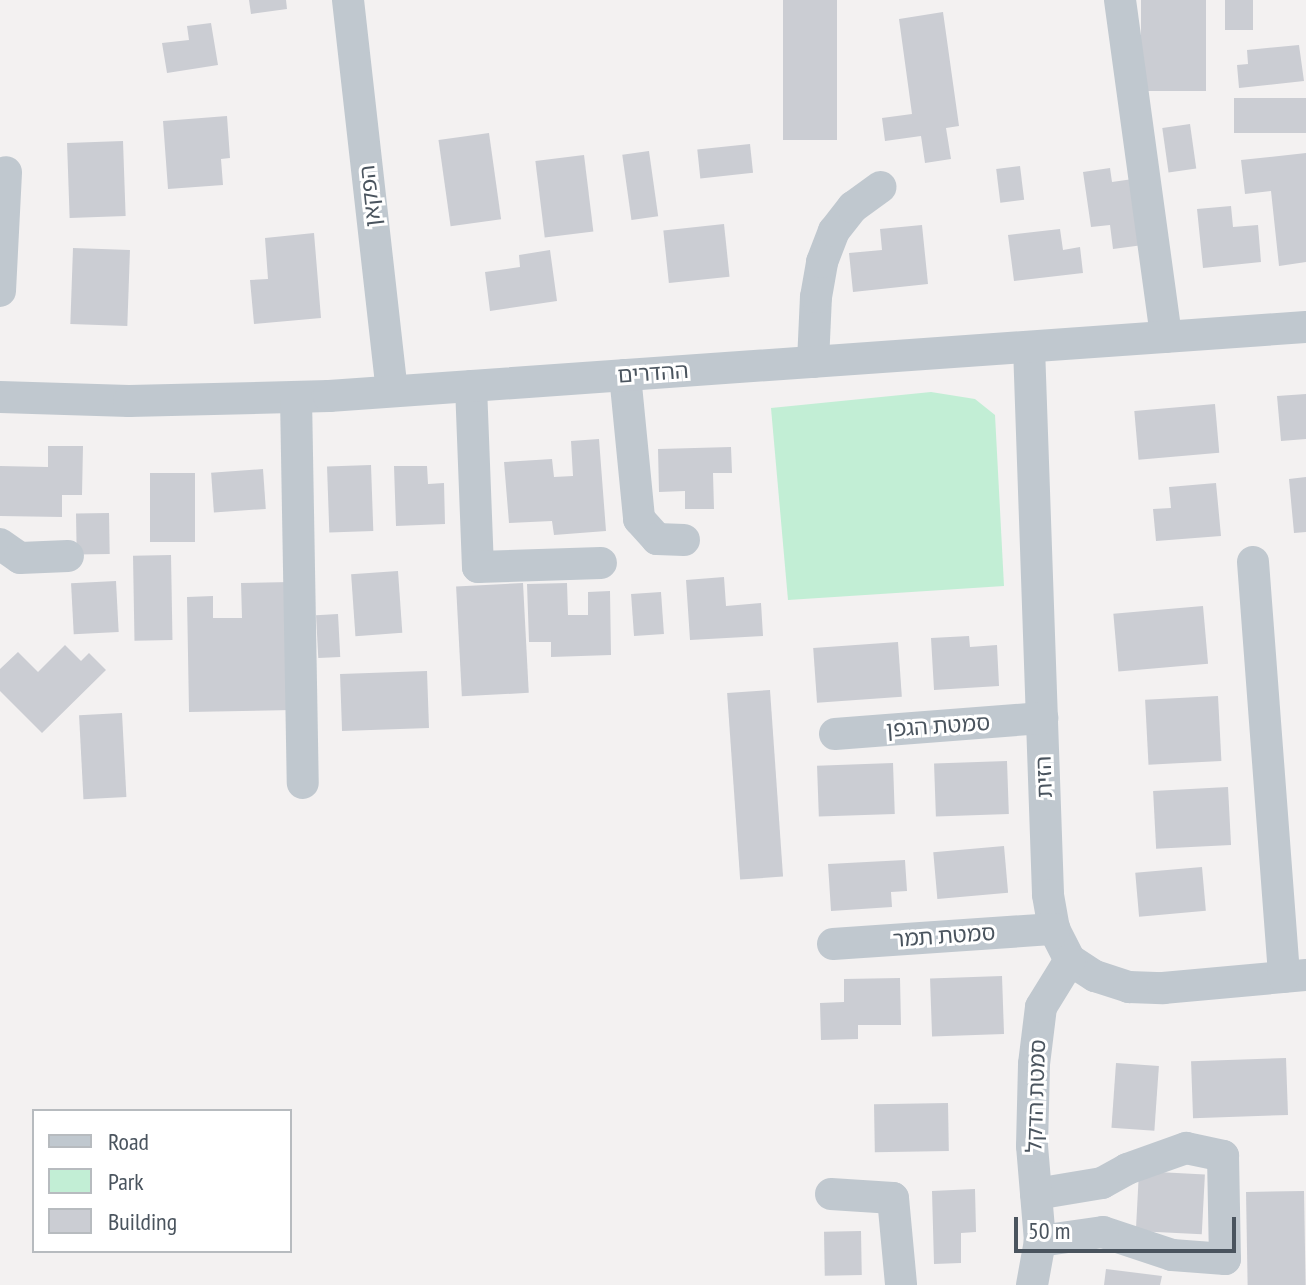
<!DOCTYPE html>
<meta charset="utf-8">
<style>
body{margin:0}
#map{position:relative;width:1306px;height:1285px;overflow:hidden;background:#f3f1f1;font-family:"PT Sans Narrow","Noto Sans Hebrew",sans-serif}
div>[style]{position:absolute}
.green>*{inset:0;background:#c2eed5}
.building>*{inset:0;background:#cbcdd3;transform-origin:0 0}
.minor>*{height:32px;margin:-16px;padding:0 16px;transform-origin:16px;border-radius:16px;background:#c0c8cf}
span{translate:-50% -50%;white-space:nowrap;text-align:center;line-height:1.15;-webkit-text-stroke:6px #fff;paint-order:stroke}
.street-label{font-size:22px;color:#4a545e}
.legend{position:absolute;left:32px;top:1109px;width:260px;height:144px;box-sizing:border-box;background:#fff;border:2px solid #b7bbbf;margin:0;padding:10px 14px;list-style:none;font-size:24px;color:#4a545e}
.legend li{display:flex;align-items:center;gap:16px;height:40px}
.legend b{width:40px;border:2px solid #b7bbbf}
.scale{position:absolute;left:1014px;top:1217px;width:222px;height:36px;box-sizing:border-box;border:4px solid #4a545e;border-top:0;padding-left:10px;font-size:24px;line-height:28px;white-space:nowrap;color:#4a545e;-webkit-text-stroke:6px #fff;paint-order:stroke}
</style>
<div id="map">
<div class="green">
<div style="clip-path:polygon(931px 392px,975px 399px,995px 415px,1004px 586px,788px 600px,771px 408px)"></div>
</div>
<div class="building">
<div style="clip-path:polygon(249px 0,286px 0,287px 9px,251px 14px)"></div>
<div style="left:783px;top:0;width:54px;height:140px"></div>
<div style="left:1141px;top:0;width:65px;height:91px"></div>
<div style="left:1225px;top:0;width:28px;height:30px"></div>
<div style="clip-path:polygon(943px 12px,959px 126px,946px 128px,951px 159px,925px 163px,921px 136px,885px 141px,882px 118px,912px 114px,899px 19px)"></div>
<div style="clip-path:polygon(211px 23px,218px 65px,167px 73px,162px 43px,189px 40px,187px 26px)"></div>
<div style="clip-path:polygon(1299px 45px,1304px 81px,1239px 88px,1237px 65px,1248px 64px,1247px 50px)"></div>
<div style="left:1306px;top:98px;width:35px;height:72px;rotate:90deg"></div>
<div style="clip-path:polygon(227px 116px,230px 158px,221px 159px,223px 185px,168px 189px,163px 121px)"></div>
<div style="left:1190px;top:124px;width:45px;height:28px;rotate:82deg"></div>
<div style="left:489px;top:133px;width:87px;height:51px;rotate:82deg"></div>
<div style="left:123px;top:141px;width:75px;height:56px;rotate:88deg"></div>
<div style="left:750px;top:144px;width:29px;height:53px;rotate:84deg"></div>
<div style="left:649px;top:151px;width:66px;height:27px;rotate:82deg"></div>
<div style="clip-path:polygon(1306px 153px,1306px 262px,1279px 266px,1271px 191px,1245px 194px,1241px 160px)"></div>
<div style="left:584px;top:155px;width:77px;height:49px;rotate:83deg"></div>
<div style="left:1020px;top:166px;width:34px;height:24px;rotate:83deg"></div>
<div style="clip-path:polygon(1110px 168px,1112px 182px,1133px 179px,1143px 245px,1113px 249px,1110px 225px,1091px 227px,1083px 172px)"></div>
<div style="clip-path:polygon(1231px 206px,1233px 227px,1258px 225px,1261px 262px,1203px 268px,1197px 209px)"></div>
<div style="left:724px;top:224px;width:53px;height:61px;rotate:84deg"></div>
<div style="clip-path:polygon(922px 225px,928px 284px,853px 292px,849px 253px,882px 250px,880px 229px)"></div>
<div style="clip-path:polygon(1060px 229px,1063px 250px,1080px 247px,1083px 273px,1014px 281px,1008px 235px)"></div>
<div style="clip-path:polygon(314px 233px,321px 318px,254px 324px,250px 280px,268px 279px,265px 238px)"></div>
<div style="left:73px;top:248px;width:57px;height:76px;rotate:2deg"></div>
<div style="clip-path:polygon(550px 250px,557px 301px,490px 311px,485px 272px,520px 267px,519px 255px)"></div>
<div style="clip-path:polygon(1306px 394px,1306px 439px,1281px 441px,1277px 396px)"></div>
<div style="left:1215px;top:404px;width:49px;height:81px;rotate:85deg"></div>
<div style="clip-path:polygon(599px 439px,606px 531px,554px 535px,552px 521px,509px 523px,504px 462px,552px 459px,554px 477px,573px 476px,571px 441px)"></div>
<div style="clip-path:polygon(48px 446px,83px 446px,82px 495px,62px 495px,62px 517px,0 516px,0 466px,48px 467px)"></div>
<div style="clip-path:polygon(731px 447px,732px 473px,713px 473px,714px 509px,685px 509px,685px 491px,659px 492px,658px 449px)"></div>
<div style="left:371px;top:465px;width:66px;height:44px;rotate:88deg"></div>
<div style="clip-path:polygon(394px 466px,427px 466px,428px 484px,444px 483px,445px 524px,396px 526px)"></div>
<div style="left:263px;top:469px;width:40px;height:52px;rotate:86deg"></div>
<div style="left:150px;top:473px;width:45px;height:69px"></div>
<div style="clip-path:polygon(1306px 477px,1306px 532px,1294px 533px,1289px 479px)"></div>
<div style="clip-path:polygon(1216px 483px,1221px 536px,1156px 541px,1153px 509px,1171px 508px,1169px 487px)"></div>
<div style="left:109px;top:513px;width:41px;height:33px;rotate:89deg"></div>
<div style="left:171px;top:555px;width:85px;height:38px;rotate:89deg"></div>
<div style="left:398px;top:571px;width:62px;height:47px;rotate:86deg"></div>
<div style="clip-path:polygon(724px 577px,726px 606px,761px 603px,763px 636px,690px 640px,686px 580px)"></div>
<div style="left:116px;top:581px;width:51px;height:45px;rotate:87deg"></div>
<div style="clip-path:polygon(291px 582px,293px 710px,189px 712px,187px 597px,213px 596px,213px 618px,242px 618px,241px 583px)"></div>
<div style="left:523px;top:583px;width:110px;height:67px;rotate:87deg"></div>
<div style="clip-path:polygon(567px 583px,568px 615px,588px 615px,588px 592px,610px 591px,611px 655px,551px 657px,551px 642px,529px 642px,527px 584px)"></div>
<div style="left:661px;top:592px;width:42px;height:30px;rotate:86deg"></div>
<div style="left:1203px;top:606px;width:58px;height:90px;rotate:85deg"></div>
<div style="left:338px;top:614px;width:43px;height:22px;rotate:87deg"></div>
<div style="clip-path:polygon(969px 636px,970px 647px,997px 645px,999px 686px,934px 690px,931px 638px)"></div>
<div style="left:898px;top:642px;width:55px;height:85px;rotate:86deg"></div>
<div style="clip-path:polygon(65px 645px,81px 661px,89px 653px,106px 670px,42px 733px,0 691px,0 669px,18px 652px,38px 672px)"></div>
<div style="left:427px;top:671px;width:57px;height:87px;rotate:88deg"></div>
<div style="left:770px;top:690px;width:187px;height:43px;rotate:86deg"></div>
<div style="left:1218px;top:696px;width:65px;height:73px;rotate:87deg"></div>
<div style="left:122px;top:713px;width:84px;height:43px;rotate:87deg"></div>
<div style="left:1007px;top:761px;width:53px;height:73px;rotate:88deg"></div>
<div style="left:893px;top:763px;width:51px;height:76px;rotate:88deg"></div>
<div style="left:1228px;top:787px;width:58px;height:75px;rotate:87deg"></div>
<div style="left:1004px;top:846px;width:47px;height:71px;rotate:85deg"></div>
<div style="clip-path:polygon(905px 860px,907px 891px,891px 892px,892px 907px,831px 911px,828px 864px)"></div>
<div style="left:1202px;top:867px;width:44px;height:67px;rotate:85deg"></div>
<div style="left:1002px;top:976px;width:58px;height:72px;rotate:88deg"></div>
<div style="clip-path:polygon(900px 978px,901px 1025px,858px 1025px,858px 1039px,821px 1040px,820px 1003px,844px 1002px,844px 979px)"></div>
<div style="left:1286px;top:1058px;width:57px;height:95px;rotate:88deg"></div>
<div style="left:1116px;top:1063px;width:43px;height:65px;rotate:4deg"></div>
<div style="left:948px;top:1103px;width:48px;height:74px;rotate:89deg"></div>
<div style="left:1139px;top:1171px;width:66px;height:60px;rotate:3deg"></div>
<div style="clip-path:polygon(975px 1189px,976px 1232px,961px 1233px,961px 1263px,934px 1264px,932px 1191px)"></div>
<div style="left:1304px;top:1191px;width:94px;height:58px;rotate:89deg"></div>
<div style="left:861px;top:1231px;width:44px;height:37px;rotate:89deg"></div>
<div style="clip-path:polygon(1106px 1269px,1162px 1276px,1160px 1285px,1104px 1285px)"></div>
</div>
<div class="minor">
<div style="left:348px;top:0;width:393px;rotate:83.6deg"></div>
<div style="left:1120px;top:0;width:340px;rotate:82.2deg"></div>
<div style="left:0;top:291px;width:119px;rotate:-87.1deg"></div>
<div style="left:1029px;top:347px;width:548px;rotate:88.01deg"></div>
<div style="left:1048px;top:895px;width:35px;rotate:80deg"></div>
<div style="left:1054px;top:929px;width:35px;rotate:63deg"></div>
<div style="left:1070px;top:960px;width:30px;rotate:33deg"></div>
<div style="left:1095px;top:976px;width:36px;rotate:18deg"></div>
<div style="left:1129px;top:987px;width:34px;rotate:2deg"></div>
<div style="left:1163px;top:988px;width:144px;rotate:-5.2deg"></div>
<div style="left:813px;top:362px;width:65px;rotate:-87.4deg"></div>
<div style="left:816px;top:297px;width:36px;rotate:-80deg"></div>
<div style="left:822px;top:262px;width:33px;rotate:-69deg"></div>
<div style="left:834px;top:231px;width:31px;rotate:-52deg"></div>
<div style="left:853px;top:207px;width:34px;rotate:-36deg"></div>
<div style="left:625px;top:375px;width:145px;rotate:84.4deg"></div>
<div style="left:639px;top:519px;width:27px;rotate:48deg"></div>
<div style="left:657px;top:539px;width:27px;rotate:2deg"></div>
<div style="left:471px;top:386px;width:181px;rotate:87.8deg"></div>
<div style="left:478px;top:567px;width:123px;rotate:-1.9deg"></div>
<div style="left:0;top:397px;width:129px;rotate:1.8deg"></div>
<div style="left:129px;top:401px;width:200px;rotate:-1.4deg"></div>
<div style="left:329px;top:396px;width:979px;rotate:-4.04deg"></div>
<div style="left:296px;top:397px;width:386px;rotate:89deg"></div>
<div style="left:0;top:544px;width:24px;rotate:35deg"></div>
<div style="left:20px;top:558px;width:48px;rotate:-2.4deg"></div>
<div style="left:1253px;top:562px;width:416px;rotate:85.7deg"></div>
<div style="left:835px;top:734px;width:208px;rotate:-4.4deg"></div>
<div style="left:833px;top:944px;width:222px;rotate:-3.9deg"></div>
<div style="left:831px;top:1194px;width:62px;rotate:3.7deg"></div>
<div style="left:893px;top:1198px;width:87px;rotate:84.7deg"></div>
<div style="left:1036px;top:1194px;width:67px;rotate:-9.5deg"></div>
<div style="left:1102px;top:1183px;width:29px;rotate:-29deg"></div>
<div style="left:1127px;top:1169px;width:63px;rotate:-19.6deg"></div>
<div style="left:1186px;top:1148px;width:38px;rotate:12deg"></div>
<div style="left:1223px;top:1156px;width:103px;rotate:88.9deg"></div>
<div style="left:1225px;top:1259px;width:53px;rotate:-175.7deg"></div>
<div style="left:1172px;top:1255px;width:73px;rotate:-161.6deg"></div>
<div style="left:1103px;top:1232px;width:64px;rotate:171.9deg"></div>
<div style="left:1032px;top:1285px;width:45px;rotate:-79.7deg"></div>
<div style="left:1040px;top:1241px;width:95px;rotate:-94.8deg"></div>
<div style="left:1032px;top:1146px;width:82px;rotate:-88.6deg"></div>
<div style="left:1034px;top:1064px;width:57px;rotate:-83deg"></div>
<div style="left:1041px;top:1007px;width:55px;rotate:-58.3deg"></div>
</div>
<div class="street-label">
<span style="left:370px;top:196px;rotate:-96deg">הפקאן</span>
<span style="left:653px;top:373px;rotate:-4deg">ההדרים</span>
<span style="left:938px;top:726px;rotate:-4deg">סמטת הגפן</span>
<span style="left:1044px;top:777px;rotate:-92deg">הזית</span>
<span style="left:944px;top:936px;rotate:-4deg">סמטת תמר</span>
<span style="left:1036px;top:1096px;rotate:-88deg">סמטת הדקל</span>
</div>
<ul class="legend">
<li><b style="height:10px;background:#c0c8cf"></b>Road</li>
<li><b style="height:22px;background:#c2eed5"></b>Park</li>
<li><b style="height:22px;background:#cbcdd3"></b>Building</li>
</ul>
<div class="scale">50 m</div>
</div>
